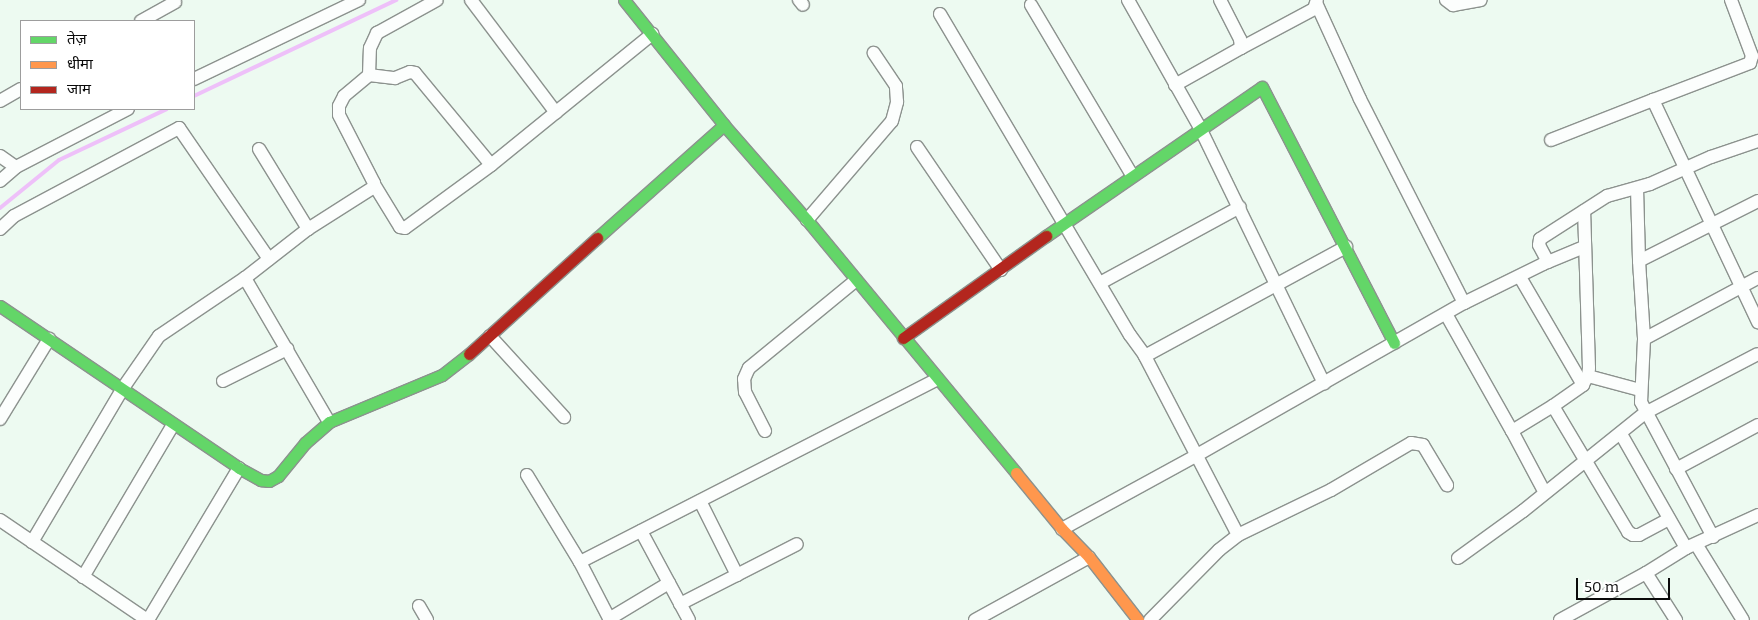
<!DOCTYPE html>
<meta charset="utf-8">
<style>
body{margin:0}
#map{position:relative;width:1758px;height:620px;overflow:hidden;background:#edfaf1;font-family:Bitter,"Noto Sans Devanagari",serif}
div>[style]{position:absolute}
.stream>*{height:4px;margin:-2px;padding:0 2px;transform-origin:2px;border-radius:2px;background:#eec0f9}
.roads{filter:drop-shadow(1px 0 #8c928e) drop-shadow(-1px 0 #8c928e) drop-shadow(0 1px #8c928e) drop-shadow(0 -1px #8c928e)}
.street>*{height:12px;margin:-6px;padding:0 6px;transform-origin:6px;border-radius:6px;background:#fcfefd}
.fast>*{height:11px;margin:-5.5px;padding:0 5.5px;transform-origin:5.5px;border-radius:5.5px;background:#63d668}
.slow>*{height:11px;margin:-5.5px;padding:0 5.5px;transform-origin:5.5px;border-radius:5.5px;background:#ff974d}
.jam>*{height:11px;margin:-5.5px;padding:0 5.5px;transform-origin:5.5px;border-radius:5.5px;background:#b3261e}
span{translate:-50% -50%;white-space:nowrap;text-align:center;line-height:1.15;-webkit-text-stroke:5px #fff;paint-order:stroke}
.legend{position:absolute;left:20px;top:20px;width:175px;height:90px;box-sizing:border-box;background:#fff;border:1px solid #9d9d9d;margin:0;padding:6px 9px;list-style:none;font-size:15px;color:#0a0a0a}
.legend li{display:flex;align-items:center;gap:10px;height:25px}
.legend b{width:25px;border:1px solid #9d9d9d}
.scale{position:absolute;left:1576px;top:578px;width:94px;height:22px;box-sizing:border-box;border:2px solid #0a0a0a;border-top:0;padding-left:6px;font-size:15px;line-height:18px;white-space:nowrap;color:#0a0a0a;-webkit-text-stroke:4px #fff;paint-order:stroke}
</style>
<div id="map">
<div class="stream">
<div style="left:194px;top:96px;width:224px;rotate:-25.4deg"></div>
<div style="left:0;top:208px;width:76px;rotate:-39.1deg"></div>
<div style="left:59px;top:160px;width:119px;rotate:-25.3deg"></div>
</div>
<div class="roads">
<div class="street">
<div style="left:471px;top:0;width:141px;rotate:53deg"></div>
<div style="left:799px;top:0;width:6px;rotate:51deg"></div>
<div style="left:1128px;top:0;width:147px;rotate:60.6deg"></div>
<div style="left:1200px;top:128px;width:284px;rotate:64.1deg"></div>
<div style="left:1446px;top:0;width:9px;rotate:36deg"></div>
<div style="left:1453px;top:5px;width:28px;rotate:-10deg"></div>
<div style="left:1731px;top:0;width:60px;rotate:69.4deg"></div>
<div style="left:1752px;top:56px;width:7px;rotate:106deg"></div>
<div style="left:1750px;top:63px;width:104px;rotate:159.1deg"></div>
<div style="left:1653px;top:100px;width:246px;rotate:64.7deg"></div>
<div style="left:1031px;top:5px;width:198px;rotate:59.3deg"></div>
<div style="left:1317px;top:5px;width:103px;rotate:65.4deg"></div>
<div style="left:1360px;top:99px;width:229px;rotate:63deg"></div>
<div style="left:940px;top:14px;width:373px;rotate:59.4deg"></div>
<div style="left:1130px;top:335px;width:26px;rotate:54deg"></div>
<div style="left:141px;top:21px;width:39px;rotate:-29deg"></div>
<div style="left:1241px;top:48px;width:83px;rotate:-28.1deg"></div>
<div style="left:1314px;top:9px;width:9px;rotate:-72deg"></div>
<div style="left:369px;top:75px;width:26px;rotate:7deg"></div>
<div style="left:395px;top:78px;width:16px;rotate:-22deg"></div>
<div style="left:410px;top:72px;width:5px;rotate:11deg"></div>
<div style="left:415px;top:73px;width:119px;rotate:50.4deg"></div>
<div style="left:194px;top:79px;width:183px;rotate:-25.6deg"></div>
<div style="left:1175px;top:85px;width:76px;rotate:-29.3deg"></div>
<div style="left:1241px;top:48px;width:9px;rotate:-96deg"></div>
<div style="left:1240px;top:39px;width:44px;rotate:-117.1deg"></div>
<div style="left:0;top:101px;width:24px;rotate:-30deg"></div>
<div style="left:1551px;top:140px;width:110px;rotate:-21.4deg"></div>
<div style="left:917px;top:147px;width:149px;rotate:55.7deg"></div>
<div style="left:259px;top:149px;width:94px;rotate:58.5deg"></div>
<div style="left:0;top:156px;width:19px;rotate:35deg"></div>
<div style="left:0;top:181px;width:21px;rotate:-41deg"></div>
<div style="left:16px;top:167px;width:126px;rotate:-27.4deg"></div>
<div style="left:375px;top:186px;width:48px;rotate:58.6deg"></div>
<div style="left:400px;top:227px;width:5px;rotate:11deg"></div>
<div style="left:405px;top:228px;width:107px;rotate:-36.2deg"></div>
<div style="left:491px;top:165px;width:208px;rotate:-39.1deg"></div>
<div style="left:1637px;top:188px;width:73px;rotate:88.4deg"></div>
<div style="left:1639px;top:261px;width:78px;rotate:86.3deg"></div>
<div style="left:1644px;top:339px;width:63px;rotate:92.7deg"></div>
<div style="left:1641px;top:402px;width:153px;rotate:61.9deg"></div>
<div style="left:807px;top:220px;width:130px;rotate:-49.4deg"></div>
<div style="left:892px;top:121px;width:20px;rotate:-75deg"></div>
<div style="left:897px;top:102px;width:16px;rotate:-94deg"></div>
<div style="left:896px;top:86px;width:40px;rotate:-124deg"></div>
<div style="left:0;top:229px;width:19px;rotate:-43deg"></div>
<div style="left:14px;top:216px;width:187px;rotate:-28.1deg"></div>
<div style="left:179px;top:128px;width:159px;rotate:55.5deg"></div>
<div style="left:1639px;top:261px;width:133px;rotate:-26.8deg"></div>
<div style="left:1548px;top:262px;width:19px;rotate:-118deg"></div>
<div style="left:1539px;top:245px;width:6px;rotate:-81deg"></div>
<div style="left:1540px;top:239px;width:80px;rotate:-32.7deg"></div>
<div style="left:1607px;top:196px;width:45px;rotate:-15.6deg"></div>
<div style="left:1650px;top:184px;width:67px;rotate:-23.9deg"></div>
<div style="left:1711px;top:157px;width:50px;rotate:-18.8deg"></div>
<div style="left:1100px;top:283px;width:159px;rotate:-28.5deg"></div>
<div style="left:1446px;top:314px;width:134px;rotate:60.6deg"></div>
<div style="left:1512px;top:431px;width:48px;rotate:-31.4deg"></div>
<div style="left:1553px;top:406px;width:37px;rotate:-35deg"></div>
<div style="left:1583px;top:385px;width:125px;rotate:-120.3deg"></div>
<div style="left:490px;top:336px;width:110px;rotate:47.6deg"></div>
<div style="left:1644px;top:339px;width:129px;rotate:-28.2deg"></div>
<div style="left:1588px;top:376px;width:54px;rotate:15.1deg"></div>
<div style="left:223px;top:381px;width:72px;rotate:-26.6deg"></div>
<div style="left:1583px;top:384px;width:9px;rotate:-58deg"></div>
<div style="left:1588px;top:376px;width:8px;rotate:-83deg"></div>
<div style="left:1589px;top:368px;width:157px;rotate:-91.8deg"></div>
<div style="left:1553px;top:406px;width:147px;rotate:59.2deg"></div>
<div style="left:1628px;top:532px;width:6px;rotate:31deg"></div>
<div style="left:1633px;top:535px;width:6px"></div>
<div style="left:1639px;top:535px;width:34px;rotate:-28deg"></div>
<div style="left:0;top:419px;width:94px;rotate:-58.5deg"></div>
<div style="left:329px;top:422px;width:167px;rotate:-120.3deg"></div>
<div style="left:245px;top:278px;width:80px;rotate:-37.9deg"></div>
<div style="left:308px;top:229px;width:78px;rotate:-32.5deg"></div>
<div style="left:374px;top:187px;width:4px;rotate:-90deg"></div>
<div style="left:374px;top:183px;width:76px;rotate:-117.2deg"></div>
<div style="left:339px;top:115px;width:9px;rotate:-90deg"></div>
<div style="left:339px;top:106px;width:11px;rotate:-63deg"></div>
<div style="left:344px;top:96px;width:33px;rotate:-40deg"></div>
<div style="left:369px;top:75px;width:27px;rotate:-88deg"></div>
<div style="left:370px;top:48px;width:17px;rotate:-65deg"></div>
<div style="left:377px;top:33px;width:68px;rotate:-28.8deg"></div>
<div style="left:765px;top:431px;width:44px;rotate:-117.1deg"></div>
<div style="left:745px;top:392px;width:13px;rotate:-94deg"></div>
<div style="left:744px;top:379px;width:12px;rotate:-66deg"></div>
<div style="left:749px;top:368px;width:137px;rotate:-39.4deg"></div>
<div style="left:1512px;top:431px;width:70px;rotate:62deg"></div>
<div style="left:1621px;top:434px;width:131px;rotate:60.3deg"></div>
<div style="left:1676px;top:469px;width:93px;rotate:-28.2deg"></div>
<div style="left:527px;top:475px;width:102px;rotate:58.7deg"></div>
<div style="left:580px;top:562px;width:65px;rotate:62.7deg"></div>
<div style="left:700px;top:501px;width:83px;rotate:63.4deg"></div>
<div style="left:0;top:520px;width:178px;rotate:34.2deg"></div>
<div style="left:1062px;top:529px;width:154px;rotate:-28.7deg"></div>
<div style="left:1197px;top:455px;width:307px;rotate:-29.7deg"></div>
<div style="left:1464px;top:303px;width:88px;rotate:-26.3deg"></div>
<div style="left:1543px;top:264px;width:44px;rotate:-22.5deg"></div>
<div style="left:641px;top:531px;width:101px;rotate:61.7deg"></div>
<div style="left:1238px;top:535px;width:202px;rotate:-117.5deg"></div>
<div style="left:1145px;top:356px;width:229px;rotate:-28.5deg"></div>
<div style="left:32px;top:542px;width:179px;rotate:-59.4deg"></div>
<div style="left:123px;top:388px;width:63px;rotate:-55.3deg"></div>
<div style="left:159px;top:336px;width:104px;rotate:-34deg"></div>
<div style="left:1696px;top:544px;width:89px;rotate:58.3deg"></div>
<div style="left:1458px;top:558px;width:80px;rotate:-35.9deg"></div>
<div style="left:1523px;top:511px;width:156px;rotate:-38.8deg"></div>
<div style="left:1645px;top:413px;width:127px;rotate:-27.6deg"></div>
<div style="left:580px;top:562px;width:401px;rotate:-27.1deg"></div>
<div style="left:1646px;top:573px;width:56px;rotate:57.4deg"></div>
<div style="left:83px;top:577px;width:177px;rotate:-59.4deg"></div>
<div style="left:680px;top:604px;width:131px;rotate:-27.1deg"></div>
<div style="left:419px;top:606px;width:16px;rotate:60deg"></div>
<div style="left:609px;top:619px;width:70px;rotate:-31deg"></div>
<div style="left:148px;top:620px;width:177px;rotate:-59.1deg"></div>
<div style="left:975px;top:620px;width:130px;rotate:-28.9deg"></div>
<div style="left:1150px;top:620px;width:98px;rotate:-45.4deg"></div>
<div style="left:1219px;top:550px;width:24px;rotate:-38deg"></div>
<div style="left:1238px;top:535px;width:103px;rotate:-25.8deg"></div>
<div style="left:1331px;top:490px;width:93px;rotate:-30.4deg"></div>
<div style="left:1411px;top:443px;width:12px;rotate:9deg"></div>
<div style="left:1423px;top:445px;width:47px;rotate:59deg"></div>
<div style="left:1560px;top:620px;width:98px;rotate:-28.7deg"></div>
<div style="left:1646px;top:573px;width:47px;rotate:-32deg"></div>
<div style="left:1686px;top:548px;width:79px;rotate:-24.6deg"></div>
</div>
<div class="fast">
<div style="left:624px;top:0;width:160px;rotate:51.3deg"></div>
<div style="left:724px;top:125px;width:126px;rotate:48.9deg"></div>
<div style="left:807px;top:220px;width:328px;rotate:50.4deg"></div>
<div style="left:1046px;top:236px;width:262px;rotate:-34.6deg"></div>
<div style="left:1262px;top:87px;width:288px;rotate:62.7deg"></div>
<div style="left:597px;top:238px;width:170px;rotate:-41.7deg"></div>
<div style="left:0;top:306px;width:289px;rotate:34.1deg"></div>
<div style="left:239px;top:468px;width:25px;rotate:29deg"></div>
<div style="left:261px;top:480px;width:8px;rotate:7deg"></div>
<div style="left:269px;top:481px;width:10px;rotate:-29deg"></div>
<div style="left:278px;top:476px;width:43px;rotate:-50.7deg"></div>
<div style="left:305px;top:443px;width:32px;rotate:-41deg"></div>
<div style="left:329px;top:422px;width:122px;rotate:-22.6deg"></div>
<div style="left:442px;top:375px;width:34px;rotate:-38deg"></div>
</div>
<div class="slow">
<div style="left:1016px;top:473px;width:72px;rotate:50.6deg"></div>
<div style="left:1062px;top:529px;width:39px;rotate:46deg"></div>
<div style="left:1089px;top:557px;width:80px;rotate:52.1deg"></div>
</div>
<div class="jam">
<div style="left:903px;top:338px;width:176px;rotate:-35.5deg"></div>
<div style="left:469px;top:354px;width:173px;rotate:-42.2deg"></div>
</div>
</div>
<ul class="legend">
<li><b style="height:6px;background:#63d668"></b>तेज़</li>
<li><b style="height:6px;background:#ff974d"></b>धीमा</li>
<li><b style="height:6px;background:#b3261e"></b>जाम</li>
</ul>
<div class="scale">50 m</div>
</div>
